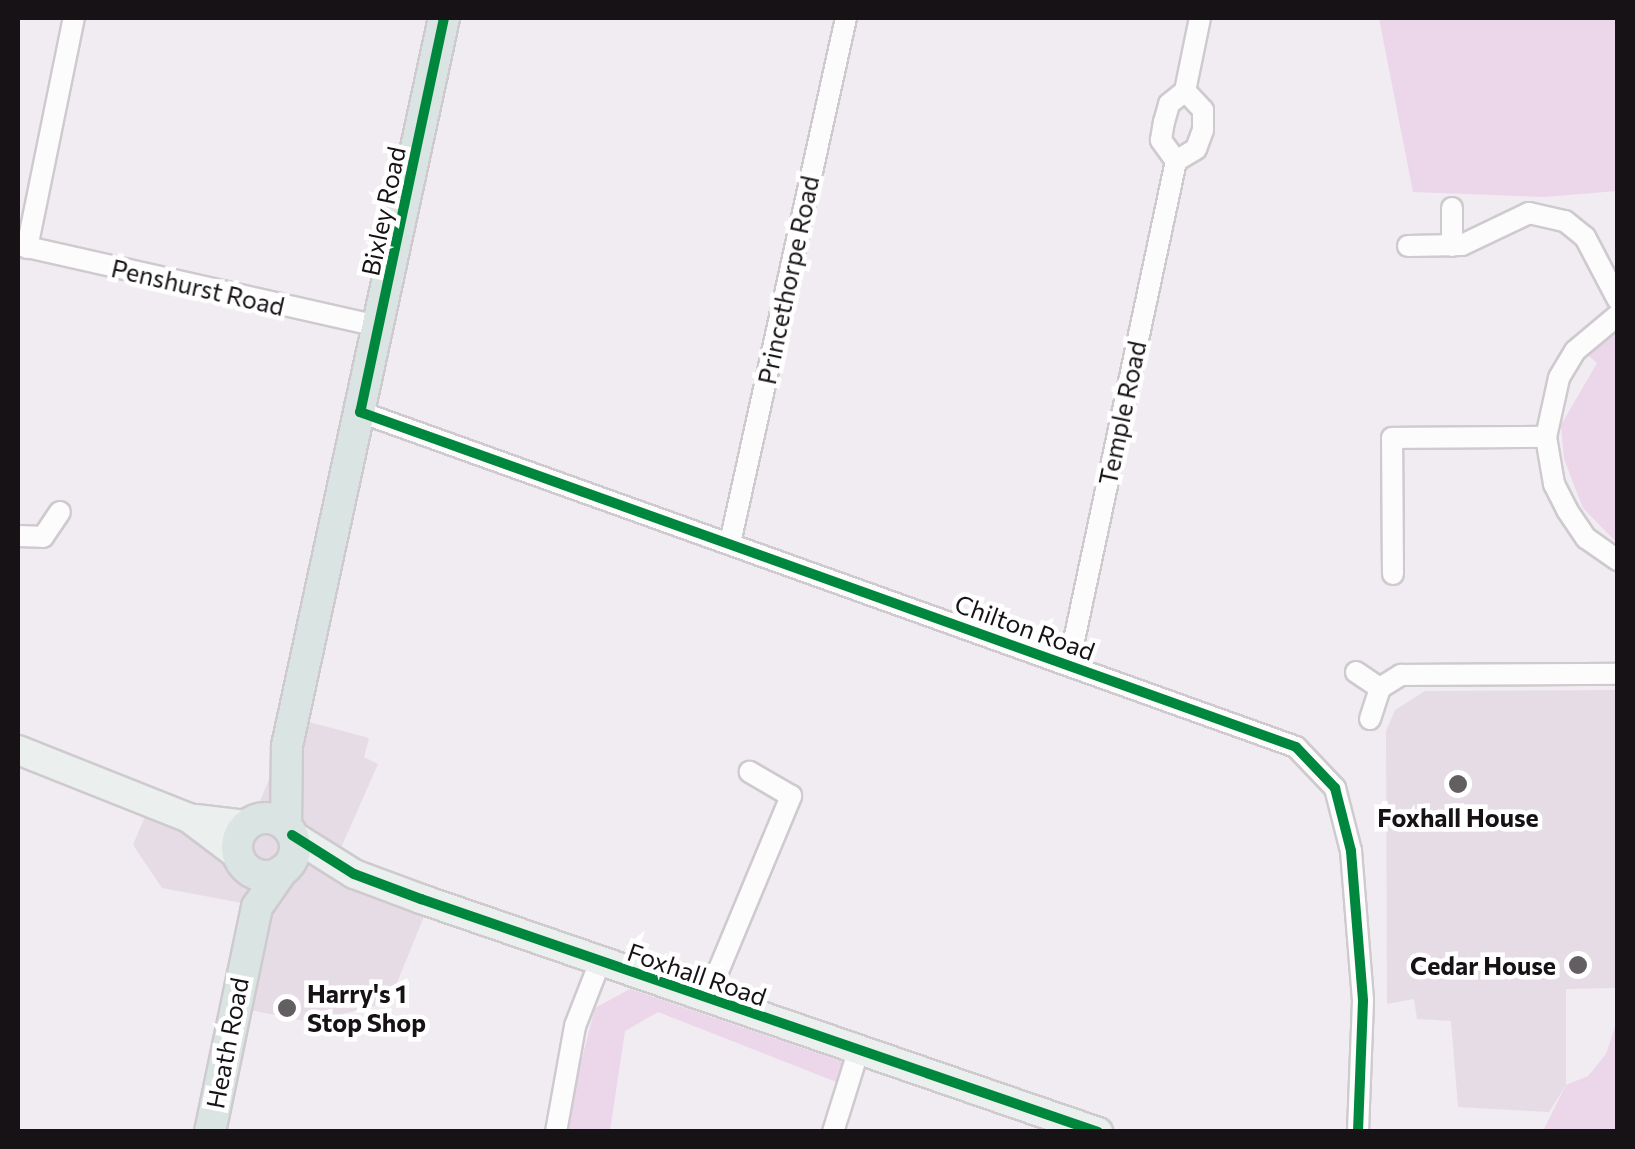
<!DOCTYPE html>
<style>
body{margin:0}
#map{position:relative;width:1635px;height:1149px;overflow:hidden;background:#f1ecf1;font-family:Commissioner,sans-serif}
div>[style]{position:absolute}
.built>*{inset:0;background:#e6dce5}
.green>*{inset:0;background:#ecd6ea}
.roads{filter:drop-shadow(2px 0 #cecace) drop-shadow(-2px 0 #cecace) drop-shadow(0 2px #cecace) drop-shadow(0 -2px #cecace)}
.street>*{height:20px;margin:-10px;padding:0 10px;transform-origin:10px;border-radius:10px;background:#fdfcfd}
.secondary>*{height:28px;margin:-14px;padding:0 14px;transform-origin:14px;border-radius:14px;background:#ebf0ef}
.primary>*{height:30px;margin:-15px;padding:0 15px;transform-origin:15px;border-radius:15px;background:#dae4e2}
.primary>.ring{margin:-15px;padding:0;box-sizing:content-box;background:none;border:30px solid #dae4e2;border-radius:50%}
.cycleway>*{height:10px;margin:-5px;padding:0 5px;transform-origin:5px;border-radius:5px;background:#00873e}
.dots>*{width:28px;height:28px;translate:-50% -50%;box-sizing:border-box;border:5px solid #fff;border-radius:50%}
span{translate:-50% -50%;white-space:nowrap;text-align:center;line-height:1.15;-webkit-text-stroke:9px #fff;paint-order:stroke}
.street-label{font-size:25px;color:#161215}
.poi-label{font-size:25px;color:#161215;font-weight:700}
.right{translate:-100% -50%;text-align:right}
.left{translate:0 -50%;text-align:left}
.frame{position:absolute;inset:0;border:20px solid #161215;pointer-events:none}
</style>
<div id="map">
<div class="built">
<div style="clip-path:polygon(1617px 690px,1616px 988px,1566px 989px,1566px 1085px,1549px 1112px,1458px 1107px,1451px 1021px,1417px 1019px,1414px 999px,1387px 1004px,1386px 731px,1395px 710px,1425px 691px)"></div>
<div style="clip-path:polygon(294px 718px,369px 738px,364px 757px,378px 764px,333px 866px,430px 902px,389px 1002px,310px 1022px,235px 1007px,247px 904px,162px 888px,133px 845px,151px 802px,252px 821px)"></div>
</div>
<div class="green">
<div style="clip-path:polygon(1379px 18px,1617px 18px,1617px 191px,1544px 197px,1413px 192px)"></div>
<div style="clip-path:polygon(1617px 330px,1617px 543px,1583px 508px,1564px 459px,1561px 425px,1597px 363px,1589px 356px)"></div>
<div style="clip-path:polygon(630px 989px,846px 1063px,839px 1083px,658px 1012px,625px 1031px,610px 1131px,563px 1132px,595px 1008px)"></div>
<div style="clip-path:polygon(1617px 1021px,1617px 1131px,1543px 1131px,1566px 1085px,1588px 1076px,1606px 1054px)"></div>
</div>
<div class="roads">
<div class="street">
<div style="left:1176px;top:161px;width:26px;rotate:-126deg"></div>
<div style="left:1161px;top:140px;width:18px;rotate:-81deg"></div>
<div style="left:1164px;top:122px;width:19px;rotate:-74deg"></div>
<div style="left:1169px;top:104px;width:21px;rotate:-39deg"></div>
<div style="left:1185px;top:91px;width:75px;rotate:-78.4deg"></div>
<div style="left:1452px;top:208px;width:38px;rotate:90deg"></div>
<div style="left:18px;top:245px;width:369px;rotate:12.7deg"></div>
<div style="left:1408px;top:246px;width:54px;rotate:-1.1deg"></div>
<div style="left:1462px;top:245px;width:74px;rotate:-25.5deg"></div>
<div style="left:1529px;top:213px;width:37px;rotate:13deg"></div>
<div style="left:1565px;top:221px;width:26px;rotate:39deg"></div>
<div style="left:1585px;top:237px;width:71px;rotate:62.4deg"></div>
<div style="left:27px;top:248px;width:235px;rotate:-78.5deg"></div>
<div style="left:1618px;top:315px;width:56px;rotate:140.1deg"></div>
<div style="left:1575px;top:351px;width:31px;rotate:121deg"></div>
<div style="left:1559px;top:378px;width:60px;rotate:102.4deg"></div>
<div style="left:1546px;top:437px;width:48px;rotate:80.3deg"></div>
<div style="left:1554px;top:484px;width:29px;rotate:63deg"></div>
<div style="left:1567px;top:510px;width:34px;rotate:56deg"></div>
<div style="left:1586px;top:538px;width:39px;rotate:35deg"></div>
<div style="left:360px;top:412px;width:994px;rotate:19.69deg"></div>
<div style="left:1296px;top:747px;width:57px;rotate:46.4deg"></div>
<div style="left:1335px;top:788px;width:65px;rotate:75.7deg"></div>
<div style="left:1351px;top:851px;width:150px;rotate:85.4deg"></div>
<div style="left:1363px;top:1001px;width:131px;rotate:92.2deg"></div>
<div style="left:18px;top:536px;width:25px;rotate:2deg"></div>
<div style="left:43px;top:537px;width:30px;rotate:-56deg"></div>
<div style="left:730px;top:543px;width:538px;rotate:-77.54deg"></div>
<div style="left:1393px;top:574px;width:136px;rotate:-90.4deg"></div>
<div style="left:1392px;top:438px;width:154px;rotate:-0.4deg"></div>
<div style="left:1069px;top:664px;width:514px;rotate:-77.99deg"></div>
<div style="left:1176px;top:161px;width:23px;rotate:-31deg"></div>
<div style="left:1196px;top:149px;width:20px;rotate:-70deg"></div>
<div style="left:1203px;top:130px;width:20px;rotate:-90deg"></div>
<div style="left:1203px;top:110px;width:26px;rotate:-133deg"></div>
<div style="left:1356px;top:672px;width:29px;rotate:34deg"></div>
<div style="left:1370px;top:719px;width:33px;rotate:-72deg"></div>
<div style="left:1380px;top:688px;width:25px;rotate:-32deg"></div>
<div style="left:1401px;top:675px;width:217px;rotate:-0.3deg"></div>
<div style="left:707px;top:998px;width:219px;rotate:-67.4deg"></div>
<div style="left:791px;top:796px;width:48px;rotate:-149.7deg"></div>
<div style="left:556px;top:1132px;width:108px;rotate:-79.8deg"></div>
<div style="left:575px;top:1026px;width:69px;rotate:-68.7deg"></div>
<div style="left:833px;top:1132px;width:84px;rotate:-72.6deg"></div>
</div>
<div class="secondary">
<div style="left:18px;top:750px;width:184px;rotate:21.7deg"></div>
<div style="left:189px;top:818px;width:63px;rotate:37.2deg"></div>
<div style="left:196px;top:819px;width:50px;rotate:6.8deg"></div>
<div style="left:292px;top:835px;width:73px;rotate:32.2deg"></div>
<div style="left:354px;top:874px;width:72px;rotate:20.5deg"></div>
<div style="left:421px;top:899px;width:716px;rotate:18.99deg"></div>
</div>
<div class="primary">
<div class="ring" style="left:237px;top:818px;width:28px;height:28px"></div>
<div style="left:286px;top:826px;width:80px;rotate:-89.3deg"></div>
<div style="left:287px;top:746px;width:745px;rotate:-77.83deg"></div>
<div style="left:210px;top:1132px;width:230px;rotate:-78.2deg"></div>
<div style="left:257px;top:907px;width:44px;rotate:-55.2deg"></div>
</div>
</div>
<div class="cycleway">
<div style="left:444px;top:18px;width:403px;rotate:102deg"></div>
<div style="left:360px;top:412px;width:994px;rotate:19.69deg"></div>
<div style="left:1296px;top:747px;width:57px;rotate:46.4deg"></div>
<div style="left:1335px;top:788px;width:65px;rotate:75.7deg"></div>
<div style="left:1351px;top:851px;width:150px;rotate:85.4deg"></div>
<div style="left:1363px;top:1001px;width:131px;rotate:92.2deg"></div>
<div style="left:292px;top:835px;width:73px;rotate:32.2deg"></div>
<div style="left:354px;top:874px;width:72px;rotate:20.5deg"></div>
<div style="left:421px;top:899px;width:716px;rotate:18.99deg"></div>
</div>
<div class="dots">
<div style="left:1458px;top:784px;background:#635e62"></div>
<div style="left:1578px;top:965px;background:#635e62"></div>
<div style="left:287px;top:1008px;background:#635e62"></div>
</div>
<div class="street-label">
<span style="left:383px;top:211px;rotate:-78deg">Bixley Road</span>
<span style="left:788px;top:280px;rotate:-78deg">Princethorpe Road</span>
<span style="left:198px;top:287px;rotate:13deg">Penshurst Road</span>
<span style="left:1122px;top:413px;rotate:-78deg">Temple Road</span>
<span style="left:1025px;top:627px;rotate:20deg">Chilton Road</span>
<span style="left:697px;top:974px;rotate:19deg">Foxhall Road</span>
<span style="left:227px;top:1043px;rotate:-79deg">Heath Road</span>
</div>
<div class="poi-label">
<span style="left:1458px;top:817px">Foxhall House</span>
<span class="right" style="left:1556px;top:965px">Cedar House</span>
<span class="left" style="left:307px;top:1008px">Harry's 1<br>Stop Shop</span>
</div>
<div class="frame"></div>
</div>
